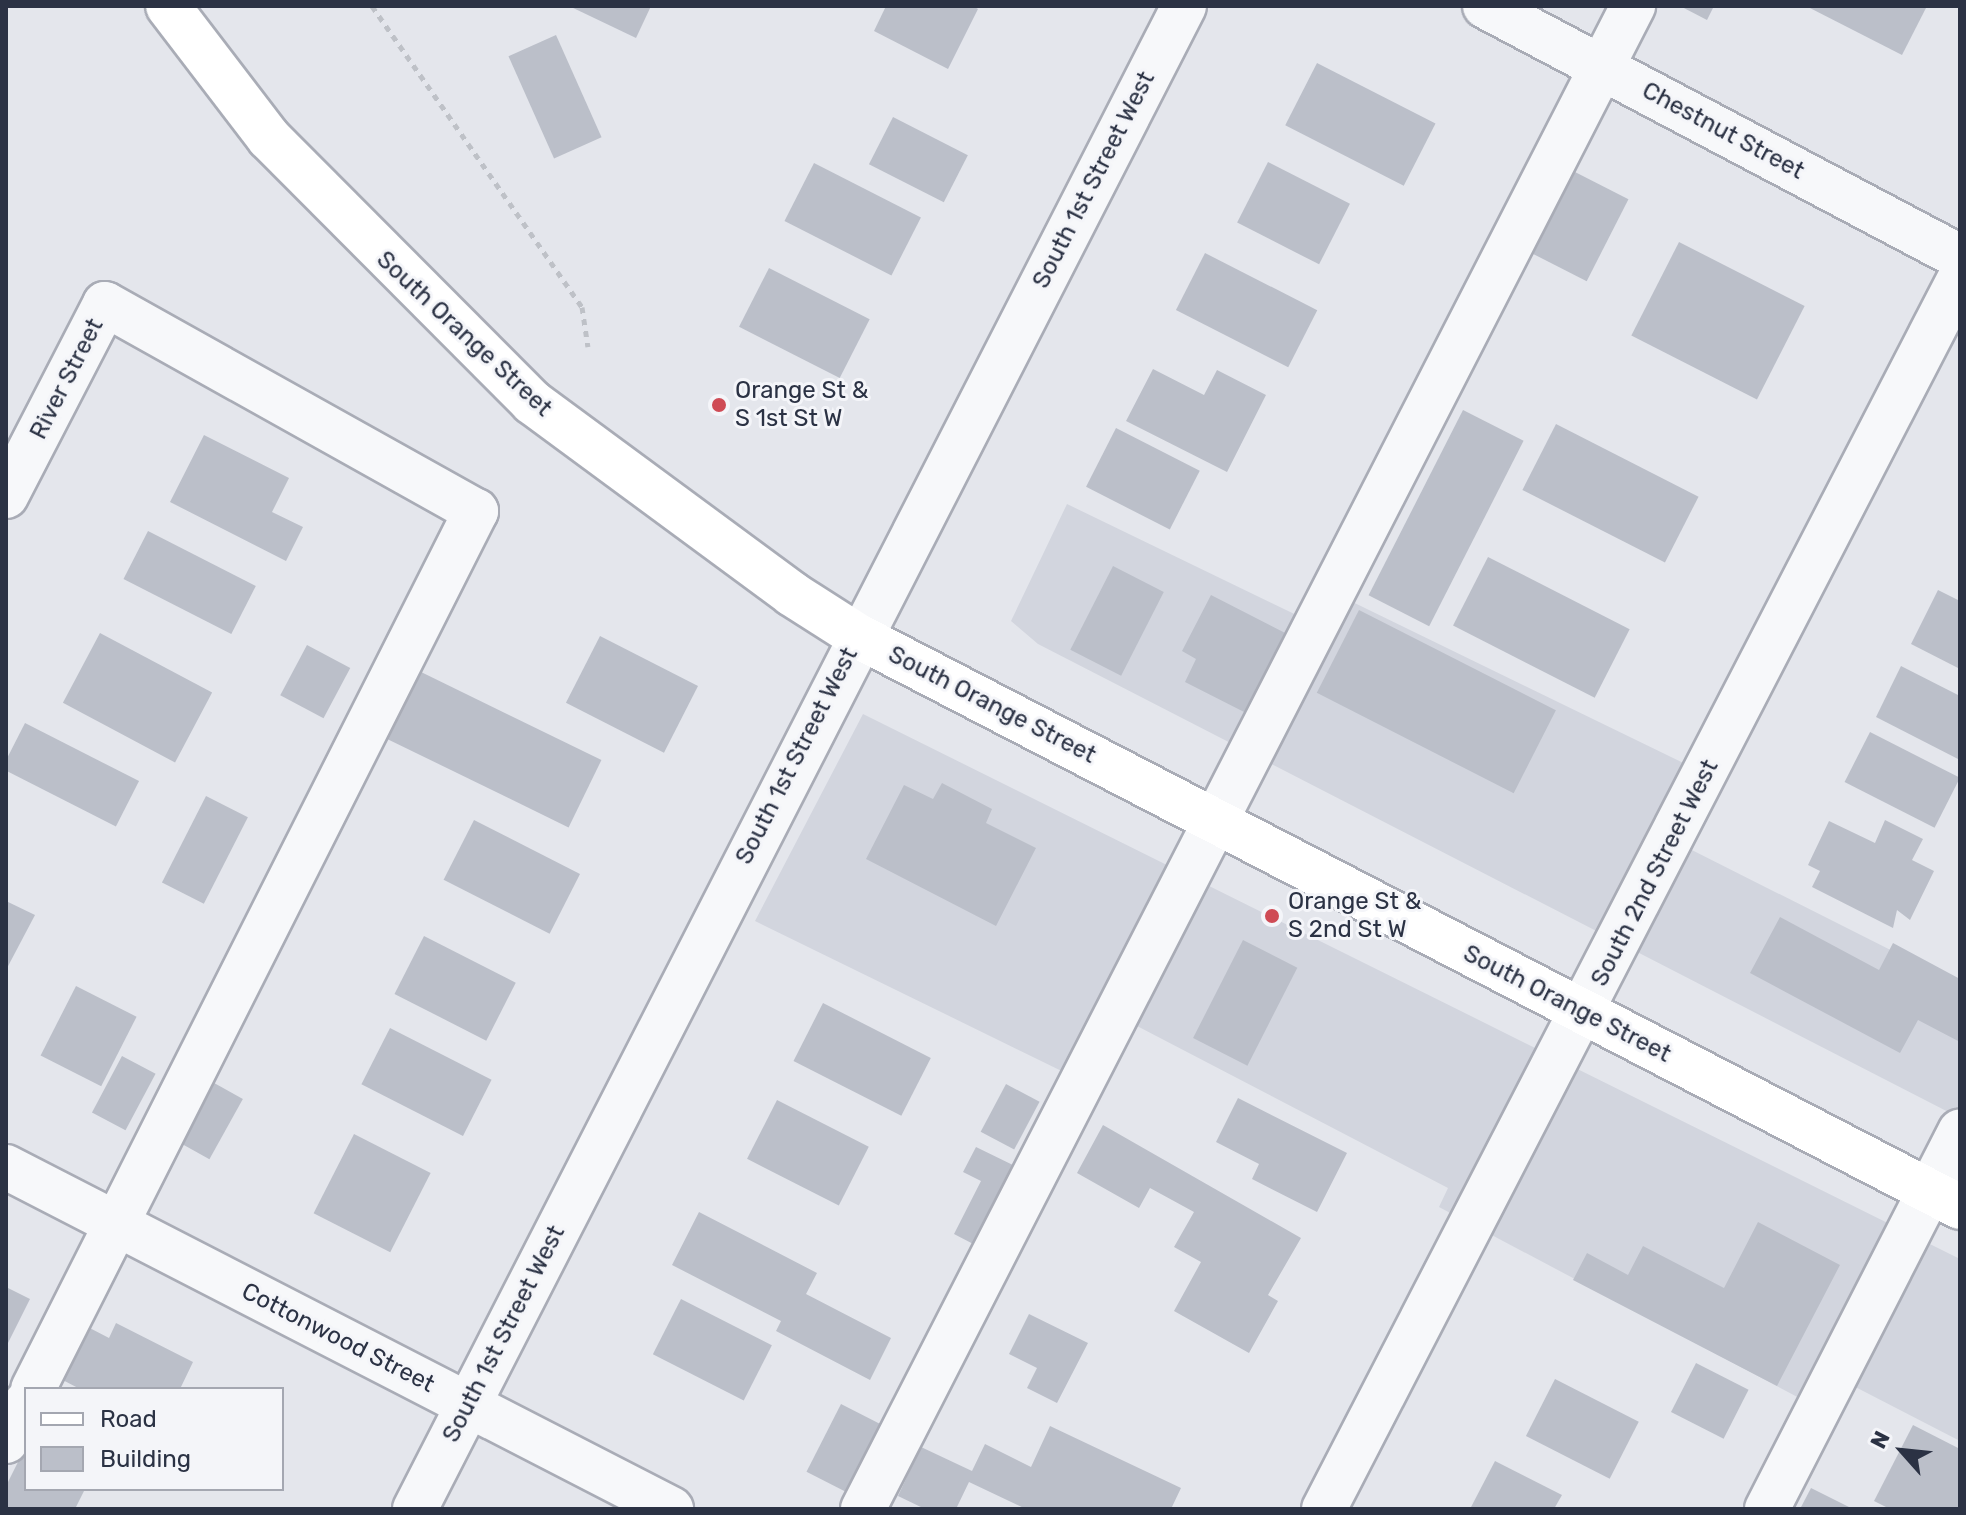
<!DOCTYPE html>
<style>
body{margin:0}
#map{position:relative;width:1966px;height:1515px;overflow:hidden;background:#e4e6ec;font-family:Rubik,sans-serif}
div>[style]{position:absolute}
.built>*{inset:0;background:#d2d5de}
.building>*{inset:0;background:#bbbfc9;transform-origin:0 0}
.path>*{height:5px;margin-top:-2.5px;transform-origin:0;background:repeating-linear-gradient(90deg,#bec1c7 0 6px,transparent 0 12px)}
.roads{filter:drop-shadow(2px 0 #a9acb6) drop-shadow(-2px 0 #a9acb6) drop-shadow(0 2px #a9acb6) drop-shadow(0 -2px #a9acb6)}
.minor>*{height:44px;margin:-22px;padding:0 22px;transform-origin:22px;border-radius:22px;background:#f7f8fa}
.major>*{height:44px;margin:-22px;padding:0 22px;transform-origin:22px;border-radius:22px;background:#fff}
.dots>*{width:22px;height:22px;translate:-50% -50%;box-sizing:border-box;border:4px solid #f4f5f9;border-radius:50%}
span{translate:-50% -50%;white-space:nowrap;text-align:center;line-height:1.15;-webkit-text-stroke:6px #f4f5f9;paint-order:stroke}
.street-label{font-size:24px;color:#2b3244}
.poi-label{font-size:24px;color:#2b3244}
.left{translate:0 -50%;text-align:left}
.frame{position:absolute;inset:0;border:8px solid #2b3244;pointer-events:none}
.legend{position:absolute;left:24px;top:1387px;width:260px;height:104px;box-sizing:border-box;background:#f4f5f9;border:2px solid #a4a7b1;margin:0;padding:10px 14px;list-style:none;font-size:24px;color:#2b3244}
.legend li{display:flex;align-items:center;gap:16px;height:40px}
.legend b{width:40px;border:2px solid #a4a7b1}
.north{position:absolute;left:1862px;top:1411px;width:80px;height:80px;-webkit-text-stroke:6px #f4f5f9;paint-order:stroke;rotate:297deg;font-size:22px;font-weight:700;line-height:32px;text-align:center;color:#2b3244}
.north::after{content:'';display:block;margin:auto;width:28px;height:36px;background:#2b3244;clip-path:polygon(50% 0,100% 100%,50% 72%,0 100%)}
</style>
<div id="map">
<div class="built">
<div style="clip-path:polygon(1067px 504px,1313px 623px,1330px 591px,1706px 774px,1672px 840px,1960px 985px,1960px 1118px,1038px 644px,1011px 621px)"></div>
<div style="clip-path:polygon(863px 714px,1960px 1259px,1960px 1441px,1836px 1377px,1820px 1409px,1439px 1207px,1448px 1188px,1114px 1014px,1080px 1080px,755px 921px)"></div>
</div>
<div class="building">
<div style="clip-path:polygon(569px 6px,651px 6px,636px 38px)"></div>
<div style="clip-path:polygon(886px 6px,973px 6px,978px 9px,948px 69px,874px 31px)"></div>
<div style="clip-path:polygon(1680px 6px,1714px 6px,1707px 20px)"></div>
<div style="clip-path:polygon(1806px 6px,1927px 6px,1902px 55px)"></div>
<div style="left:556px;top:35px;width:112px;height:52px;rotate:66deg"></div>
<div style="left:1317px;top:63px;width:133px;height:70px;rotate:27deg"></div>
<div style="left:893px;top:117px;width:84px;height:53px;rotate:27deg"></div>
<div style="left:1268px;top:162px;width:92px;height:68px;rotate:27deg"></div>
<div style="left:814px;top:163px;width:120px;height:65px;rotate:27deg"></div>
<div style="left:1575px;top:172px;width:60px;height:92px;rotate:27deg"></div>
<div style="left:1679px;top:242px;width:141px;height:105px;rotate:27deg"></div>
<div style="left:1205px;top:253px;width:126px;height:64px;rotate:27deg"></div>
<div style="left:769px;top:268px;width:113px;height:66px;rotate:27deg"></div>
<div style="clip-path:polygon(1153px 369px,1204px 395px,1217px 370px,1266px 395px,1227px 472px,1126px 421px)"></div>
<div style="left:1463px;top:410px;width:68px;height:208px;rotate:27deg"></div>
<div style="left:1556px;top:424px;width:160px;height:74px;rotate:27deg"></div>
<div style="left:1116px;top:428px;width:94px;height:66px;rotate:27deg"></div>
<div style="clip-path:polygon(204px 435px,289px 478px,272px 512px,303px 527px,286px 561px,170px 502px)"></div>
<div style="left:148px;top:531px;width:121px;height:54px;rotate:27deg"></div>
<div style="left:1488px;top:557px;width:159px;height:77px;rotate:27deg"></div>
<div style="left:1113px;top:566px;width:57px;height:94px;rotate:27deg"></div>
<div style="clip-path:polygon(1938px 590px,1960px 601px,1960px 669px,1911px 644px)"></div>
<div style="clip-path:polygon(1211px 595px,1291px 636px,1250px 715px,1185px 682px,1196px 659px,1182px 651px)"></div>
<div style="left:1359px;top:610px;width:221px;height:93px;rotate:27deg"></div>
<div style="left:100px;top:633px;width:127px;height:79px;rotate:28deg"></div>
<div style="left:600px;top:636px;width:110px;height:75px;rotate:27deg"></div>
<div style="left:307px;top:645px;width:49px;height:57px;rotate:28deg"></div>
<div style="clip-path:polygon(1901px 666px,1960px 696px,1960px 760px,1876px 717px)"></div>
<div style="left:419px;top:671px;width:203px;height:75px;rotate:26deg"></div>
<div style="left:25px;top:723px;width:128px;height:51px;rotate:27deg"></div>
<div style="left:1870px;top:732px;width:101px;height:56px;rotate:27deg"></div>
<div style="clip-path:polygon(942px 783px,992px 809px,986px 823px,1036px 848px,996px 926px,866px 859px,904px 785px,933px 799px)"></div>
<div style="left:206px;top:796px;width:47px;height:97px;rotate:27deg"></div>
<div style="left:474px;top:820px;width:119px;height:67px;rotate:27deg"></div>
<div style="clip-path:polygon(1885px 820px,1923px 839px,1912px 860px,1934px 871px,1910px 920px,1897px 910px,1893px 928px,1812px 887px,1820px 871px,1808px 865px,1829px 821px,1875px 843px)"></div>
<div style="clip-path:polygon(6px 901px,35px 915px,6px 970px)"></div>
<div style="clip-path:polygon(1780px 917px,1879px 970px,1893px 943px,1960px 979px,1960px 1042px,1918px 1020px,1900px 1053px,1750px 973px)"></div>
<div style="left:424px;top:936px;width:103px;height:65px;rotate:27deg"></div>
<div style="left:1243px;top:940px;width:61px;height:110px;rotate:27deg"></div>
<div style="left:76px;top:986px;width:68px;height:78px;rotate:27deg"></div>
<div style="left:823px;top:1003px;width:121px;height:65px;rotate:27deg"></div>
<div style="left:390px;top:1028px;width:114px;height:63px;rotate:27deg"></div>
<div style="left:122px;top:1056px;width:38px;height:64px;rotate:28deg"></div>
<div style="left:207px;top:1079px;width:41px;height:69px;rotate:29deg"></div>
<div style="left:1006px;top:1084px;width:38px;height:54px;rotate:28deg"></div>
<div style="clip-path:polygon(1238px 1098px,1347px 1153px,1317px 1212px,1252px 1179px,1259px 1164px,1216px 1142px)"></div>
<div style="left:777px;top:1100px;width:103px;height:66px;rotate:27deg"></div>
<div style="clip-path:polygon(1103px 1125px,1301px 1238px,1268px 1295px,1278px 1301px,1249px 1353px,1174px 1311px,1201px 1262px,1174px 1247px,1194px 1212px,1150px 1188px,1139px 1208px,1077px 1173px)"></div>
<div style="left:354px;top:1134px;width:86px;height:89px;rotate:27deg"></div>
<div style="clip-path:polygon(976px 1147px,1019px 1168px,979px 1247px,954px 1234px,981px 1181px,963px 1172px)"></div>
<div style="clip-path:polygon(699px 1212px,817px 1273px,806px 1294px,891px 1338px,870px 1380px,776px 1331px,781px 1321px,672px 1265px)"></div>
<div style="clip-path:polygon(1758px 1222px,1840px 1265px,1777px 1386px,1573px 1280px,1587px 1253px,1628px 1275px,1643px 1246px,1724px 1288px)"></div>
<div style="clip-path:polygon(6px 1287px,30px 1299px,6px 1347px)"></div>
<div style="left:681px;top:1299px;width:102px;height:62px;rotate:27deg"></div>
<div style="clip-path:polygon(1029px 1314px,1088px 1343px,1057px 1403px,1027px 1388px,1037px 1368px,1009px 1354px)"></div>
<div style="clip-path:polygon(116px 1323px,193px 1362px,180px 1389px,80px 1389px,55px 1376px,82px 1324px,109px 1338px)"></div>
<div style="left:1696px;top:1363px;width:59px;height:55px;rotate:27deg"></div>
<div style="left:1555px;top:1379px;width:94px;height:64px;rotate:27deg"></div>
<div style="left:841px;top:1404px;width:55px;height:76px;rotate:27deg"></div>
<div style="clip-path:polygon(1913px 1425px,1960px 1449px,1960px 1509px,1890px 1509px,1874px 1501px)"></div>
<div style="clip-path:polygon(1050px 1426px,1181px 1488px,1171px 1509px,1026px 1509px,969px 1482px,956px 1509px,925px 1509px,898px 1496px,921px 1447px,972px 1471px,985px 1444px,1031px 1467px)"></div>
<div style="clip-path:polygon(26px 1446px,26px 1489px,85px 1489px,75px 1509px,6px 1508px,6px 1486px)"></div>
<div style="clip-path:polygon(1495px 1461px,1562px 1495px,1554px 1509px,1470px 1509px)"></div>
<div style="clip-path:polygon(1811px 1488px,1853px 1509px,1800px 1509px)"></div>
</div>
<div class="path">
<div style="left:372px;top:6px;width:367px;rotate:55.1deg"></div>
<div style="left:582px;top:307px;width:40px;rotate:81.5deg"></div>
</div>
<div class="roads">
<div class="minor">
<div style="left:1485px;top:6px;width:537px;rotate:27.85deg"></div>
<div style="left:6px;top:496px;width:216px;rotate:-62.7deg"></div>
<div style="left:105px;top:304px;width:425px;rotate:29.2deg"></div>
<div style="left:476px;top:511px;width:983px;rotate:116.77deg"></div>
<div style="left:6px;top:1167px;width:748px;rotate:27.22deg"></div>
<div style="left:6px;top:1441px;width:43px;rotate:-62.2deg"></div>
<div style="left:415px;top:1509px;width:1688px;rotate:-62.9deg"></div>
<div style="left:863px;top:1509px;width:1689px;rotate:-62.87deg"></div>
<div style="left:1324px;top:1509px;width:1386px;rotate:-62.68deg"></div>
<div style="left:1767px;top:1509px;width:424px;rotate:-62.9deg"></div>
</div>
<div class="major">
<div style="left:168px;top:6px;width:166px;rotate:52.6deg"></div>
<div style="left:269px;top:138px;width:373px;rotate:45.1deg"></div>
<div style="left:532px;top:402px;width:323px;rotate:36.4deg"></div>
<div style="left:792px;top:594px;width:78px;rotate:32.5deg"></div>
<div style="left:858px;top:636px;width:1241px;rotate:27.39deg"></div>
</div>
</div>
<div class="dots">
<div style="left:719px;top:405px;background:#cf4b55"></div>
<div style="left:1272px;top:916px;background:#cf4b55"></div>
</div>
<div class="street-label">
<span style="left:1723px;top:131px;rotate:28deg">Chestnut Street</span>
<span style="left:1094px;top:180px;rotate:-63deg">South 1st Street West</span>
<span style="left:464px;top:334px;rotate:43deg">South Orange Street</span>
<span style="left:67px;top:379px;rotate:-63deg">River Street</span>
<span style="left:992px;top:705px;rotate:27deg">South Orange Street</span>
<span style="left:797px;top:756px;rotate:-63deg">South 1st Street West</span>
<span style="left:1655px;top:873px;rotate:-63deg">South 2nd Street West</span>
<span style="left:1567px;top:1004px;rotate:27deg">South Orange Street</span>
<span style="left:504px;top:1334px;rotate:-63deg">South 1st Street West</span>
<span style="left:338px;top:1338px;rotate:27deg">Cottonwood Street</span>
</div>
<div class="poi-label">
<span class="left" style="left:735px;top:405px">Orange St &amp;<br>S 1st St W</span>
<span class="left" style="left:1288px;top:916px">Orange St &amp;<br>S 2nd St W</span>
</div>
<div class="frame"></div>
<ul class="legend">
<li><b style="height:10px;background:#fff"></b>Road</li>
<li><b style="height:22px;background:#bbbfc9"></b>Building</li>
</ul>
<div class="north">N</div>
</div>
